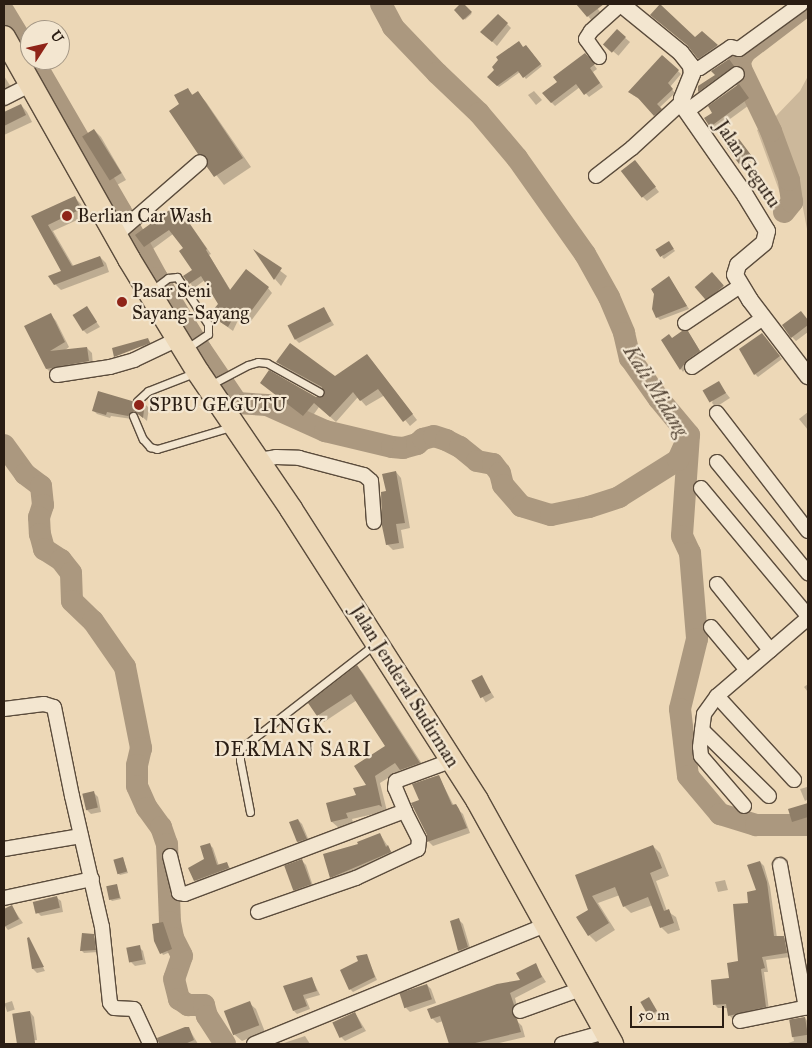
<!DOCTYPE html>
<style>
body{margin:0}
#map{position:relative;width:812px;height:1048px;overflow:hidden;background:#edd8b7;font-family:"IM FELL Great Primer",serif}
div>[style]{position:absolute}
.green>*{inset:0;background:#ccb89b}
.shadow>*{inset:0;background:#0003;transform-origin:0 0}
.river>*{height:22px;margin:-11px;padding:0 11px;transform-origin:11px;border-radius:11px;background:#ab987f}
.building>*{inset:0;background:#8f7e68;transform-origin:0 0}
.roads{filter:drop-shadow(1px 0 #5b4c3c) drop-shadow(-1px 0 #5b4c3c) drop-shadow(0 1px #5b4c3c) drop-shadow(0 -1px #5b4c3c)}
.service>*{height:7px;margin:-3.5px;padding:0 3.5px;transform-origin:3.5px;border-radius:3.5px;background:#f3e6d0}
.minor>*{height:14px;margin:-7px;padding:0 7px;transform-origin:7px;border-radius:7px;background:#f3e6d0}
.tertiary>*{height:16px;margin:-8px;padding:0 8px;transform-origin:8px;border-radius:8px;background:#f3e6d0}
.trunk>*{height:22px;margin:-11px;padding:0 11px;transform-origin:11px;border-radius:11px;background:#edd8b7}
.dots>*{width:14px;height:14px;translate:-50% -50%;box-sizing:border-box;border:2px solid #f3e6d0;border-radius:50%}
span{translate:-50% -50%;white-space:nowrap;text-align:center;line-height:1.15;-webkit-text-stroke:4.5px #f3e6d0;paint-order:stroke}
.street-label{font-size:19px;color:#2a1d13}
.poi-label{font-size:19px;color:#2a1d13}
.left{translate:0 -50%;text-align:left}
.water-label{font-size:20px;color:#574839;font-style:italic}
.neighbourhood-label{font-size:20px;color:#2a1d13;letter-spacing:1px}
.frame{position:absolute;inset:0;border:5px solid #2a1d13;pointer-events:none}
.north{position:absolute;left:20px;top:20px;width:50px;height:50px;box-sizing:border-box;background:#f3e6d0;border:1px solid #a39684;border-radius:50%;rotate:55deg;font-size:14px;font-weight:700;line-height:20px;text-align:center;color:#2a1d13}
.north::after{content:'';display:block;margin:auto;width:18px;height:22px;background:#8f2418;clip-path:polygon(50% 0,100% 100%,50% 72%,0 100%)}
.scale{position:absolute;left:630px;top:1006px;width:94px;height:22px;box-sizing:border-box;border:2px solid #2a1d13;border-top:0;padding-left:6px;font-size:15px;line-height:18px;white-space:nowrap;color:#2a1d13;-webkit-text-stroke:4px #f3e6d0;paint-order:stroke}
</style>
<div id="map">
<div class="green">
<div style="clip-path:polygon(808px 76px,808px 229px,807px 229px,802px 203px,780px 193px,757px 130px,774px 118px,800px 91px)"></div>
</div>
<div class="shadow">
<div style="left:463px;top:4px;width:13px;height:9px;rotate:48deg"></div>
<div style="clip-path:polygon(581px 4px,594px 4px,601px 13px,592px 21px,579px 5px)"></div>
<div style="clip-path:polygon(507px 24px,511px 28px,497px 46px,482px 32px)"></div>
<div style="left:617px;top:31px;width:17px;height:18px;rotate:40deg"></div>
<div style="clip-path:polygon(702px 32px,721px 50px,703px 62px,699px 58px,695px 39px)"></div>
<div style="clip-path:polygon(528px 48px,542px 66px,526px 79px,520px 72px,499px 87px,488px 77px,524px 49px)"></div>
<div style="clip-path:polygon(663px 56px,681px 74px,670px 87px,675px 93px,659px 108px,664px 112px,658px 118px,642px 101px,633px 95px)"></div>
<div style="clip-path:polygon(589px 58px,597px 69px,593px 72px,603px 87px,589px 97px,580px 87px,555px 106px,551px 102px)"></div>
<div style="clip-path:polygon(733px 65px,737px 71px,703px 95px,699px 91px,699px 87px)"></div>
<div style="clip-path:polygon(4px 76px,13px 90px,4px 95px)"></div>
<div style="clip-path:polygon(743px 89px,752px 103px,715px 130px,711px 126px)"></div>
<div style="clip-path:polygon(188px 90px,194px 96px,198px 93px,206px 102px,251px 167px,224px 185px,199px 153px)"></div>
<div style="clip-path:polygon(534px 91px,542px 100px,536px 105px,528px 95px)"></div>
<div style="clip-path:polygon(21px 105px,27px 112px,32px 122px,4px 135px,4px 113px)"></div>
<div style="clip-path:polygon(94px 130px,101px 137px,126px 180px,115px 186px,109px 180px,83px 137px)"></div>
<div style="clip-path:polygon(739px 140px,754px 159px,743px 167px,739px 163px)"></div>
<div style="clip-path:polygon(639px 166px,659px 192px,647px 201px,643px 197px)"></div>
<div style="clip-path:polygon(74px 197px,81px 204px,86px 216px,53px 231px,74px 267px,100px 257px,106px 263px,109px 272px,61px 290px,55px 284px,62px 272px,33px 217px)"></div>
<div style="clip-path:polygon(175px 208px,185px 217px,211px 254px,209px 255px,231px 291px,268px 288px,272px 293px,251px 321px,241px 314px,233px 331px,211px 315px,220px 304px,205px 280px,194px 288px,190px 283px,193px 270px,185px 249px,173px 234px,150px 251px,137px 235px)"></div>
<div style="clip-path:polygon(670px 244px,675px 251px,664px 259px,662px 257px)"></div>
<div style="clip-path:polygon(257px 253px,287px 276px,281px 286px,275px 279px)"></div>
<div style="clip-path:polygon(716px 277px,727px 291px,709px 303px,705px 299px)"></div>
<div style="clip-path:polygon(671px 281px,689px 309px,660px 320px,657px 317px)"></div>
<div style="clip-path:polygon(86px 307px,100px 327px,87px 334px,83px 330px)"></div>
<div style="clip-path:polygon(324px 308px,334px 325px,299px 343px,295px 339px)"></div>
<div style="clip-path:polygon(51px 315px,56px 321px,69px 347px,64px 351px,87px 348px,92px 353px,93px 366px,52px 374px,47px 369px)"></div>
<div style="clip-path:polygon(805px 317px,808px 321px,808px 332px,796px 341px,792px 337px)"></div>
<div style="clip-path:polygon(690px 335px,702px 354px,689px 363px,683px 372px,663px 342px)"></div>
<div style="clip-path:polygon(765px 337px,782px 359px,758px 377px,755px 374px)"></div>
<div style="left:148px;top:340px;width:6px;height:36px;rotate:45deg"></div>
<div style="clip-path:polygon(372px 361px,417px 420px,410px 426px,385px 395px,366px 406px,358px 397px,336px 422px,319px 407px,309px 421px,261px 383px,316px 398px,325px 396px,323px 390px,283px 367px,278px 362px,335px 378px)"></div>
<div style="clip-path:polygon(718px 383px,730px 398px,716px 407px,712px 403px)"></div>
<div style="clip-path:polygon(145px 404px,149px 408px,147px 421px,139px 414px,132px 419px,111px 416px,110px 418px,97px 414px,93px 410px,136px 407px)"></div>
<div style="clip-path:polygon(808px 412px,808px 430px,799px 419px)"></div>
<div style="clip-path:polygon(396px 472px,401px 478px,410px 528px,401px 530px,404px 548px,393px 550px,387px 544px,387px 492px)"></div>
<div style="clip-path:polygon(357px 666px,363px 673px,426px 770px,408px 776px,401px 770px,380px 783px,387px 811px,352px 819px,354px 825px,339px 828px,332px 822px,328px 804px,357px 796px,368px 785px,386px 747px,357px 700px,324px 722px,310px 703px)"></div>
<div style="left:481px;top:676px;width:25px;height:10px;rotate:58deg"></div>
<div style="clip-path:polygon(808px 684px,808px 692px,804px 687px)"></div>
<div style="clip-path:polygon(439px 777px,454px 806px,463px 814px,470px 833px,433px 846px,429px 842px,420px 801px)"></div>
<div style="clip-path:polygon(807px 787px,808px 799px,805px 801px,800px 789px)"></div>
<div style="clip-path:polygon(94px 793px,98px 797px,101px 812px,91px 814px,87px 810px,84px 795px)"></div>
<div style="clip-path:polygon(298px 820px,302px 824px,310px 843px,303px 846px,298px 842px)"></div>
<div style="clip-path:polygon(380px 834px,394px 856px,335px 881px,331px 877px,360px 845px)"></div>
<div style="clip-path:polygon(209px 844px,213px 848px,219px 866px,227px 863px,232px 872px,199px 884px,195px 880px,205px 860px)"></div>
<div style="clip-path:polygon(653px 846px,660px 853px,669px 876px,656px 881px,667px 911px,676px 917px,680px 930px,668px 934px,661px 927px,653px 905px,631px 913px,624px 906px,620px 895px,598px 903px,615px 930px,596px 942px,589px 935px,590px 910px,576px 876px)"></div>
<div style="clip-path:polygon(123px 858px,128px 873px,120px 875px,118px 873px)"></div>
<div style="clip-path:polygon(302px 861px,306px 865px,314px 889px,298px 894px,294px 890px)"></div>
<div style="clip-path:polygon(760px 862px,764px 866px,770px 887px,777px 938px,784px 937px,787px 941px,790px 957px,766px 960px,768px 972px,764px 972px,769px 1010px,733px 1019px,729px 1015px,728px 1008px,718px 1008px,715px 1005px,739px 962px,750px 904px,757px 891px)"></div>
<div style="clip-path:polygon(725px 880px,728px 890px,718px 892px,715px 882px)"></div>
<div style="clip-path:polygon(117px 886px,121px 899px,112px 901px,110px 899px)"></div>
<div style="clip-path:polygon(56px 897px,61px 901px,63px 912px,41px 916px,37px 912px)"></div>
<div style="clip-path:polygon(12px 907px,23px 923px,8px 930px,4px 925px,4px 911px)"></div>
<div style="clip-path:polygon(459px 920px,463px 924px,471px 951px,463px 954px,459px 950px)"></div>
<div style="clip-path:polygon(163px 924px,173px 951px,163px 955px,155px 941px)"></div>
<div style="clip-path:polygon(93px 936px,96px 939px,98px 952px,84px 953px,81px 950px)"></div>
<div style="clip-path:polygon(30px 943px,45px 971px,37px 973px,33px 969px)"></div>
<div style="clip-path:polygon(139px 947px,143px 951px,146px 964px,135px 966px,131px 962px)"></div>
<div style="clip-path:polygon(366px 955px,377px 980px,353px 992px,350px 989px,359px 962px)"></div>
<div style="clip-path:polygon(535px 965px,546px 982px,515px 998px,518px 1011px,516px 1020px,522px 1026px,525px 1037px,495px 1044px,450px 1044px,443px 1021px,437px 1023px,432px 1018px,522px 981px)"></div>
<div style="clip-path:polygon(312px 979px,320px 995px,306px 999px,310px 1009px,297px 1014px,294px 1011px)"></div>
<div style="clip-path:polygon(427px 985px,431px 989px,436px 1003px,410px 1012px,406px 1008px)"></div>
<div style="clip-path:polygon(650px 1000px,658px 1013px,651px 1017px,649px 1015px)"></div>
<div style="left:12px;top:1001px;width:9px;height:8px;rotate:72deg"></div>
<div style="clip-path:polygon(249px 1003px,256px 1009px,265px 1032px,242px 1041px,235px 1035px,226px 1012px)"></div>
<div style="clip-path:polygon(30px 1012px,34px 1017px,37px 1040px,21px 1042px)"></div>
<div style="clip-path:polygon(355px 1013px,366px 1031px,345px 1041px,341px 1037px)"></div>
<div style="clip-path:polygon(805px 1018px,808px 1022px,808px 1044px,785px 1044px,794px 1041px,790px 1021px)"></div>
<div style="clip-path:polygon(188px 1027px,198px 1044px,173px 1044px,169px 1035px)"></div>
<div style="clip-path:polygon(305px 1036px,310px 1044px,281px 1044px)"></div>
</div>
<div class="river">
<div style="left:381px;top:4px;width:26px;rotate:62deg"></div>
<div style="left:393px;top:27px;width:64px;rotate:46.3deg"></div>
<div style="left:437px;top:73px;width:58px;rotate:43.6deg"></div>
<div style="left:479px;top:113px;width:59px;rotate:49.8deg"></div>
<div style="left:517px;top:158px;width:118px;rotate:54.7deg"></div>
<div style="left:585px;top:254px;width:49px;rotate:60.8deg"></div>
<div style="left:609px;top:297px;width:39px;rotate:67deg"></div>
<div style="left:624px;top:333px;width:26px;rotate:77deg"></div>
<div style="left:630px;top:358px;width:50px;rotate:54.7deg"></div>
<div style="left:659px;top:399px;width:47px;rotate:50.2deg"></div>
<div style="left:689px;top:435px;width:101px;rotate:94deg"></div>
<div style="left:682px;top:536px;width:19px;rotate:65deg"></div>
<div style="left:690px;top:553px;width:86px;rotate:85.3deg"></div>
<div style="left:697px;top:639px;width:72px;rotate:103.7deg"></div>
<div style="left:680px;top:709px;width:67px;rotate:83.2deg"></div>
<div style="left:688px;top:776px;width:50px;rotate:49.9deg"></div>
<div style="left:720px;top:814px;width:38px;rotate:17deg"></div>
<div style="left:756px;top:825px;width:52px"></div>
<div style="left:4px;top:12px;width:50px;rotate:58.8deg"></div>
<div style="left:33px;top:60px;width:176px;rotate:59.9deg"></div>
<div style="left:121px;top:212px;width:75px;rotate:61.4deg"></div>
<div style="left:157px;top:278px;width:84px;rotate:58.6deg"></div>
<div style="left:201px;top:350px;width:64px;rotate:55.8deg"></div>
<div style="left:237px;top:403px;width:30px;rotate:4deg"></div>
<div style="left:267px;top:405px;width:64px;rotate:24.1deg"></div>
<div style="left:325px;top:431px;width:69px;rotate:13.4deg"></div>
<div style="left:392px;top:447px;width:11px;rotate:5deg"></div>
<div style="left:403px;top:448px;width:15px;rotate:-16deg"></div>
<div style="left:417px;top:444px;width:8px;rotate:-40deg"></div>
<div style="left:423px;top:439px;width:11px;rotate:-15deg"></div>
<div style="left:434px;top:436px;width:13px;rotate:18deg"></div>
<div style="left:446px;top:440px;width:16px;rotate:27deg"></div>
<div style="left:460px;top:447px;width:22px;rotate:39deg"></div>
<div style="left:477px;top:461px;width:16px;rotate:11deg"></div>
<div style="left:493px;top:464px;width:11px;rotate:52deg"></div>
<div style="left:500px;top:473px;width:12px;rotate:76deg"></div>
<div style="left:503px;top:485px;width:28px;rotate:49deg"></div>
<div style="left:521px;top:506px;width:31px;rotate:17deg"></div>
<div style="left:551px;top:515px;width:39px;rotate:-12deg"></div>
<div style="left:589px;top:507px;width:32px;rotate:-18deg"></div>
<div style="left:619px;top:497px;width:70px;rotate:-32.1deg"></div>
<div style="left:678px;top:460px;width:22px;rotate:-66deg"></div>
<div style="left:784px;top:212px;width:13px;rotate:-51deg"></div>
<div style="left:792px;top:202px;width:22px;rotate:-98deg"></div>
<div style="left:789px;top:180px;width:52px;rotate:-110.2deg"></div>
<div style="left:771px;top:131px;width:69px;rotate:-115.8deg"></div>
<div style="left:741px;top:69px;width:8px;rotate:-97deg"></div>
<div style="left:740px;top:61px;width:10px;rotate:-61deg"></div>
<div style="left:745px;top:52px;width:79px;rotate:-37.3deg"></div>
<div style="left:4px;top:445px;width:36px;rotate:54deg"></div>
<div style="left:25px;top:474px;width:20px;rotate:37deg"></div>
<div style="left:41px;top:486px;width:19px;rotate:84deg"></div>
<div style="left:43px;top:505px;width:13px;rotate:108deg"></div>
<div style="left:39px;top:517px;width:17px;rotate:87deg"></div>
<div style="left:40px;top:534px;width:16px;rotate:75deg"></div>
<div style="left:44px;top:549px;width:20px;rotate:33deg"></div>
<div style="left:61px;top:560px;width:16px;rotate:52deg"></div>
<div style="left:71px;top:573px;width:28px;rotate:88deg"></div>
<div style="left:72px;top:601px;width:29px;rotate:44deg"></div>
<div style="left:93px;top:621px;width:56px;rotate:55.2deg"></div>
<div style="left:125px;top:667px;width:83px;rotate:78.8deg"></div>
<div style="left:141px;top:748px;width:17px;rotate:103deg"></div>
<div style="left:137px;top:765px;width:21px;rotate:90deg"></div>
<div style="left:137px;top:786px;width:24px;rotate:66deg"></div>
<div style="left:147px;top:808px;width:24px;rotate:54deg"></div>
<div style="left:161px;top:827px;width:18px;rotate:71deg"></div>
<div style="left:167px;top:844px;width:78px;rotate:87.8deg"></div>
<div style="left:170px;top:922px;width:16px;rotate:79deg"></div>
<div style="left:173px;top:938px;width:20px;rotate:63deg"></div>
<div style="left:182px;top:956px;width:24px;rotate:109deg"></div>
<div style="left:174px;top:979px;width:21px;rotate:76deg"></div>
<div style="left:179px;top:999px;width:11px;rotate:34deg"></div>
<div style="left:188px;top:1005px;width:16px"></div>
<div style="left:204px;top:1005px;width:11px;rotate:75deg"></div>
<div style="left:207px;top:1016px;width:33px;rotate:57deg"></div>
</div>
<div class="building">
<div style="clip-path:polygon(460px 4px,464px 4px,472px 12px,463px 20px,454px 10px)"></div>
<div style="clip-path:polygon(576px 4px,604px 4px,587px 17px)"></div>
<div style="clip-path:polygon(660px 4px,695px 37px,702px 31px,718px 45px,698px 59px,687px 45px,650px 15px)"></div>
<div style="clip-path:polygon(498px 14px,508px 23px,492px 42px,480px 32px)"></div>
<div style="left:617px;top:29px;width:12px;height:21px;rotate:42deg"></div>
<div style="clip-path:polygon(519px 41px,523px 47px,526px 45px,541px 64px,523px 78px,518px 71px,497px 86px,487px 77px,494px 70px,492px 67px,498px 60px,496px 57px)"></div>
<div style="clip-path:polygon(585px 53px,595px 64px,590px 68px,600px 83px,584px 95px,576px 84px,551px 103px,542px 93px,557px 82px,553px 77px)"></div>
<div style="clip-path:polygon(662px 55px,679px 70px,668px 83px,673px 89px,657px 104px,662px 109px,654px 116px,638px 98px,628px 92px)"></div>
<div style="clip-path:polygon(729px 59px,734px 66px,698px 92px,698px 86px,715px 75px,711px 71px)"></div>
<div style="clip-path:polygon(739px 84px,749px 98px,710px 127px,704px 118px,712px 113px,708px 106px)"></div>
<div style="clip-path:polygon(188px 88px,192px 95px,198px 91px,243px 158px,214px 177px,207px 167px,207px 157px,198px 154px,169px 111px,179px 104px,174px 95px)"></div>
<div style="clip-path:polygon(21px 104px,26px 115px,4px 126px,4px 112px)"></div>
<div style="left:94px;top:129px;width:52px;height:14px;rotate:58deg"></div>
<div style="left:739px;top:139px;width:20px;height:15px;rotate:53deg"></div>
<div style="left:635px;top:160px;width:34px;height:18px;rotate:52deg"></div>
<div style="clip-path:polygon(75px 196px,81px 209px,48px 225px,72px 266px,100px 256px,104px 266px,54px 285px,48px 276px,61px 271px,31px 216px)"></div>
<div style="clip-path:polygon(175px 206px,179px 213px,181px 211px,207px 249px,206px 250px,230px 290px,246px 269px,269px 287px,246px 318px,237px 311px,228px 327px,209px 315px,218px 304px,201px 276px,189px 284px,183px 276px,192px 270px,179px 251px,183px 248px,169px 230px,144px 247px,135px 235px)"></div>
<div style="left:669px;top:241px;width:9px;height:16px;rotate:58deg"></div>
<div style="clip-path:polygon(253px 249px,282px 268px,274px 280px)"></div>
<div style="left:712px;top:272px;width:18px;height:23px;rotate:49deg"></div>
<div style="clip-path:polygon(669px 276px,687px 306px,656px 318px,652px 309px,654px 294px,651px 289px)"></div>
<div style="left:87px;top:306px;width:19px;height:17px;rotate:58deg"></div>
<div style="left:324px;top:307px;width:16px;height:41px;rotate:63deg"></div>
<div style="clip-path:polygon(801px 311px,808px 320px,808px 325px,791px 338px,782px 325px)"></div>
<div style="clip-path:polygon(51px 313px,65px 342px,50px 351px,87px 347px,89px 361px,46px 369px,24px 326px)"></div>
<div style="clip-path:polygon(682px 331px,688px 331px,700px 351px,687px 360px,680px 370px,661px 340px,669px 334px,672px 338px)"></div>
<div style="clip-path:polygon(762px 333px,780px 356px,754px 375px,739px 349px)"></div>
<div style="clip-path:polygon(148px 338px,150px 343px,114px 357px,112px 348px)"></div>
<div style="clip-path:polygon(290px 343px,335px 376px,367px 354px,413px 414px,403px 422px,378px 389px,360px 401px,353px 392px,330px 417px,314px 403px,303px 416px,260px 383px,269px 370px,316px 397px,323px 395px,322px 387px,276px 362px)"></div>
<div style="left:719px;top:381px;width:14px;height:19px;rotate:60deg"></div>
<div style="clip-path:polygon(98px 391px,132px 401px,136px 406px,145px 402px,143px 418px,134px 411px,128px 416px,107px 412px,106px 415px,92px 411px)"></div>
<div style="clip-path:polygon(396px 471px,405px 523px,396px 524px,399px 543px,386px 545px,382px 526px,381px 492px,386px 491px,382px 474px)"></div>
<div style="clip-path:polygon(357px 665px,420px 763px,400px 770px,395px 763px,375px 776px,382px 807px,379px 805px,346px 813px,348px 818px,331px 822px,326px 803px,356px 795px,353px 788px,366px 785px,354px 766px,385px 746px,351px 694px,317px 716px,308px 703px)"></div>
<div style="left:482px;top:675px;width:20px;height:12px;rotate:63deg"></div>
<div style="clip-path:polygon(439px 775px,452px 805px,456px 804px,459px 809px,467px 828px,427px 842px,427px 835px,411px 803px,419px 800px,412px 784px)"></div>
<div style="left:94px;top:791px;width:17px;height:12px;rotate:77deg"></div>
<div style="clip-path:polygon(808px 803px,808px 817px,792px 822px,788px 809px)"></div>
<div style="clip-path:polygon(298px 819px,307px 839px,297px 842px,289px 822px)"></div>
<div style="clip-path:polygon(380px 833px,386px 847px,388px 845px,391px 852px,330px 878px,323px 854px,358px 844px,357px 842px)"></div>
<div style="clip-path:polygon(210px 843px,217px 865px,227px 862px,229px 868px,194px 881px,188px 868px,204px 859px,200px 846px)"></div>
<div style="clip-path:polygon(653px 845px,662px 868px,650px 873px,664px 911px,669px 909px,674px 923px,660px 928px,648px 897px,623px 907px,615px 887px,592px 896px,609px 923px,588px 936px,576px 917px,588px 910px,575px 875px)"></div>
<div style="left:123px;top:857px;width:15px;height:10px;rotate:74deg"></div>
<div style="left:302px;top:859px;width:27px;height:19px;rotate:70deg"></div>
<div style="clip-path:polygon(760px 861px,767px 882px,774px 936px,784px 936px,787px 953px,762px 957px,765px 968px,761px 969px,766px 1007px,728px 1016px,726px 1004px,713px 1005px,711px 980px,729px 978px,727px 963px,738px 961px,733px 904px,748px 903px,747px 892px,756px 890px,747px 865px)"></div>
<div style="left:117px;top:884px;width:14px;height:11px;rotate:78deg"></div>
<div style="left:57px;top:896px;width:12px;height:25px;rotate:76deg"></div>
<div style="clip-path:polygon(12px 905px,19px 919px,4px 927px,4px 909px)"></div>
<div style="clip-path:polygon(459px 918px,468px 947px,458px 951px,450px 921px)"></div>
<div style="clip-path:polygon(163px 922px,172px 949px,160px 954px,154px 941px,152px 924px)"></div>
<div style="clip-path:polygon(82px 933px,94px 934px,96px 950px,80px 951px)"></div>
<div style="clip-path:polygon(29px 937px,44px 967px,32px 969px,27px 938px)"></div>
<div style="left:140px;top:945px;width:15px;height:14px;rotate:79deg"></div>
<div style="clip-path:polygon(367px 954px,375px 977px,349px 990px,340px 970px,358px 961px,356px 956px)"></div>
<div style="clip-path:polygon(536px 963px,542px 977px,510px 993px,514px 1005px,512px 1013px,517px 1019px,521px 1032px,471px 1044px,449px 1044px,440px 1016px,431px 1019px,427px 1009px,497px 984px,520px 980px,516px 973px)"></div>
<div style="clip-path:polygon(312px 977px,317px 991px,303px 995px,307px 1006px,293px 1011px,283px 986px)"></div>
<div style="left:427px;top:984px;width:16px;height:29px;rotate:72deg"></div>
<div style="left:649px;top:997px;width:16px;height:10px;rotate:60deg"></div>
<div style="left:250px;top:1001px;width:26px;height:28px;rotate:69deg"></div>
<div style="left:30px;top:1011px;width:33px;height:18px;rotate:81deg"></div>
<div style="left:355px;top:1012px;width:17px;height:25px;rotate:65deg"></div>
<div style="left:805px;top:1017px;width:18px;height:16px;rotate:81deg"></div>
<div style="clip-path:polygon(185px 1027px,189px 1027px,194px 1040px,185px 1044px,159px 1044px,157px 1038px)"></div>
</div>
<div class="roads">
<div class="service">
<div style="left:152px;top:290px;width:20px;rotate:-37deg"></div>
<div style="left:168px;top:278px;width:9px;rotate:-6deg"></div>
<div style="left:177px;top:277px;width:56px;rotate:56.6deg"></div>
<div style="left:208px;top:324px;width:10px;rotate:90deg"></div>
<div style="left:208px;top:334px;width:25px;rotate:146deg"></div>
<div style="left:210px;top:385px;width:43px;rotate:-27.8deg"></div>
<div style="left:248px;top:365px;width:10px;rotate:-17deg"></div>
<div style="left:258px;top:362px;width:9px;rotate:6deg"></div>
<div style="left:267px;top:363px;width:60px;rotate:29.1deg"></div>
<div style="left:137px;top:401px;width:15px;rotate:-42deg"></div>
<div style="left:148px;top:391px;width:49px;rotate:-21.4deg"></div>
<div style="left:133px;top:416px;width:25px;rotate:67deg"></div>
<div style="left:143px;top:439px;width:11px;rotate:49deg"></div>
<div style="left:150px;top:447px;width:7px;rotate:16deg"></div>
<div style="left:157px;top:449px;width:77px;rotate:-16.6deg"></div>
<div style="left:250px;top:812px;width:53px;rotate:-100.9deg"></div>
<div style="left:240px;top:760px;width:11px;rotate:-90deg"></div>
<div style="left:240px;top:749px;width:171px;rotate:-37.9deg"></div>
</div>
<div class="minor">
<div style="left:599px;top:57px;width:22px;rotate:-126deg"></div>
<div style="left:586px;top:39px;width:9px;rotate:-58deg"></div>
<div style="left:591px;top:31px;width:40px;rotate:-42deg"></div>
<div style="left:692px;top:69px;width:8px;rotate:-7deg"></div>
<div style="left:700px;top:68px;width:37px;rotate:-34deg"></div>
<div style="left:731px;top:47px;width:8px;rotate:14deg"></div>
<div style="left:739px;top:49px;width:77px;rotate:-36deg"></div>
<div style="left:4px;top:98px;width:29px;rotate:-27deg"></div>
<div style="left:687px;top:111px;width:62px;rotate:-36.5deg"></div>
<div style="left:596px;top:176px;width:46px;rotate:-37.9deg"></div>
<div style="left:632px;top:148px;width:68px;rotate:-42.6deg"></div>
<div style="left:116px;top:235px;width:111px;rotate:-41deg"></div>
<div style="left:685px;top:323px;width:66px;rotate:-33.9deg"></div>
<div style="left:692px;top:367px;width:86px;rotate:-34.6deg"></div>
<div style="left:57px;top:375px;width:54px;rotate:-8.6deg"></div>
<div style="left:110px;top:367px;width:25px;rotate:-16deg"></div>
<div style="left:134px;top:360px;width:49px;rotate:-25.5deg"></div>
<div style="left:717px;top:413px;width:149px;rotate:52.4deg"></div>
<div style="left:259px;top:460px;width:17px;rotate:-10deg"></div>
<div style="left:276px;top:457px;width:23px;rotate:2deg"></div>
<div style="left:299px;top:458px;width:67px;rotate:14.7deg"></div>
<div style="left:364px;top:475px;width:9px;rotate:41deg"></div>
<div style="left:371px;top:481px;width:41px;rotate:85.8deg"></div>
<div style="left:717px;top:462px;width:144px;rotate:50.7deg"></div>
<div style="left:701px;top:488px;width:167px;rotate:50.1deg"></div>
<div style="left:717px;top:584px;width:85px;rotate:51.2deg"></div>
<div style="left:711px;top:627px;width:56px;rotate:50.1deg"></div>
<div style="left:717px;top:696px;width:114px;rotate:47.5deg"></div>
<div style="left:4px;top:709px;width:40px;rotate:-7.1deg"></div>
<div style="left:44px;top:704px;width:10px;rotate:17deg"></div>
<div style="left:54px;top:707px;width:91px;rotate:78.6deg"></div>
<div style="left:72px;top:796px;width:134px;rotate:77.1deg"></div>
<div style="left:102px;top:927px;width:76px;rotate:84deg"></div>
<div style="left:110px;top:1003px;width:6px;rotate:51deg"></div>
<div style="left:114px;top:1008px;width:20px;rotate:3deg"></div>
<div style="left:134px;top:1009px;width:38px;rotate:65deg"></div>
<div style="left:702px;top:730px;width:94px;rotate:44.6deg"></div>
<div style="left:744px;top:806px;width:66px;rotate:-130.7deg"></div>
<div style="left:701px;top:756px;width:9px;rotate:-96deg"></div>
<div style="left:700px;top:747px;width:33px;rotate:-83deg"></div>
<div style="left:704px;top:714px;width:22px;rotate:-54deg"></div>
<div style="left:717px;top:696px;width:120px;rotate:-40.6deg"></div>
<div style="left:4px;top:849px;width:78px;rotate:-9.6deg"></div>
<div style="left:170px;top:856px;width:38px;rotate:76deg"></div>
<div style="left:179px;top:893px;width:6px;rotate:9deg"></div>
<div style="left:185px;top:894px;width:235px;rotate:-20.7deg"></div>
<div style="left:405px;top:811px;width:25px;rotate:-113deg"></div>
<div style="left:395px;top:788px;width:7px;rotate:-82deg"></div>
<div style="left:396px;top:781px;width:61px;rotate:-20.2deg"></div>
<div style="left:780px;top:865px;width:145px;rotate:79.7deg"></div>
<div style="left:4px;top:898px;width:90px;rotate:-12.2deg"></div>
<div style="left:258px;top:912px;width:104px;rotate:-19.1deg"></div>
<div style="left:356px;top:878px;width:68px;rotate:-25.1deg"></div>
<div style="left:418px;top:849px;width:10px;rotate:-84deg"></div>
<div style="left:419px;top:839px;width:31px;rotate:-117deg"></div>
<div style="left:520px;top:1011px;width:65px;rotate:-19.8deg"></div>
<div style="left:740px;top:1021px;width:69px;rotate:-11.6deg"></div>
<div style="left:254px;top:1044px;width:314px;rotate:-22.2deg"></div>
<div style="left:562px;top:1044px;width:45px;rotate:-15.6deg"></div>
</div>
<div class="tertiary">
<div style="left:621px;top:4px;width:77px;rotate:39.2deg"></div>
<div style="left:681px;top:53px;width:16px;rotate:52deg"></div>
<div style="left:691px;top:66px;width:8px;rotate:83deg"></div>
<div style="left:692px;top:74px;width:27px;rotate:112deg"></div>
<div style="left:682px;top:99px;width:7px;rotate:82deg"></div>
<div style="left:683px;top:106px;width:108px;rotate:55.1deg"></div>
<div style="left:745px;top:195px;width:42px;rotate:58.6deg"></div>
<div style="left:767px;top:231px;width:12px;rotate:104deg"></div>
<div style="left:764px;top:243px;width:34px;rotate:140deg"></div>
<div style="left:738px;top:265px;width:10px;rotate:107deg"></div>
<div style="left:735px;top:275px;width:29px;rotate:59deg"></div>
<div style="left:750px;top:300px;width:96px;rotate:52.7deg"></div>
</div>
<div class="trunk">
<div style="left:4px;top:37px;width:255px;rotate:60.6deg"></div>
<div style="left:129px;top:259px;width:132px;rotate:58.6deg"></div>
<div style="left:198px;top:372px;width:166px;rotate:55.8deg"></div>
<div style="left:291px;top:509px;width:345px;rotate:57.4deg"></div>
<div style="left:477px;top:800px;width:279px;rotate:61deg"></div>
</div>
</div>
<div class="dots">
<div style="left:67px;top:216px;background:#8f2418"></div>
<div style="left:122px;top:302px;background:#8f2418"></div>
<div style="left:139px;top:405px;background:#8f2418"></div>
</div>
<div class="street-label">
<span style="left:748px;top:164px;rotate:56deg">Jalan Gegutu</span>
<span style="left:405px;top:686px;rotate:58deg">Jalan Jenderal Sudirman</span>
</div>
<div class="poi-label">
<span class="left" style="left:77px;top:216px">Berlian Car Wash</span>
<span class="left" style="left:132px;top:302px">Pasar Seni<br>Sayang-Sayang</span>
<span class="left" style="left:149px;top:405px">SPBU GEGUTU</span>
</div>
<div class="water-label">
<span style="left:656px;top:391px;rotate:58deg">Kali Midang</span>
</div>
<div class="neighbourhood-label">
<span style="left:293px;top:738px">LINGK.<br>DERMAN SARI</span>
</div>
<div class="frame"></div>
<div class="north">U</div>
<div class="scale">50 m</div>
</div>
